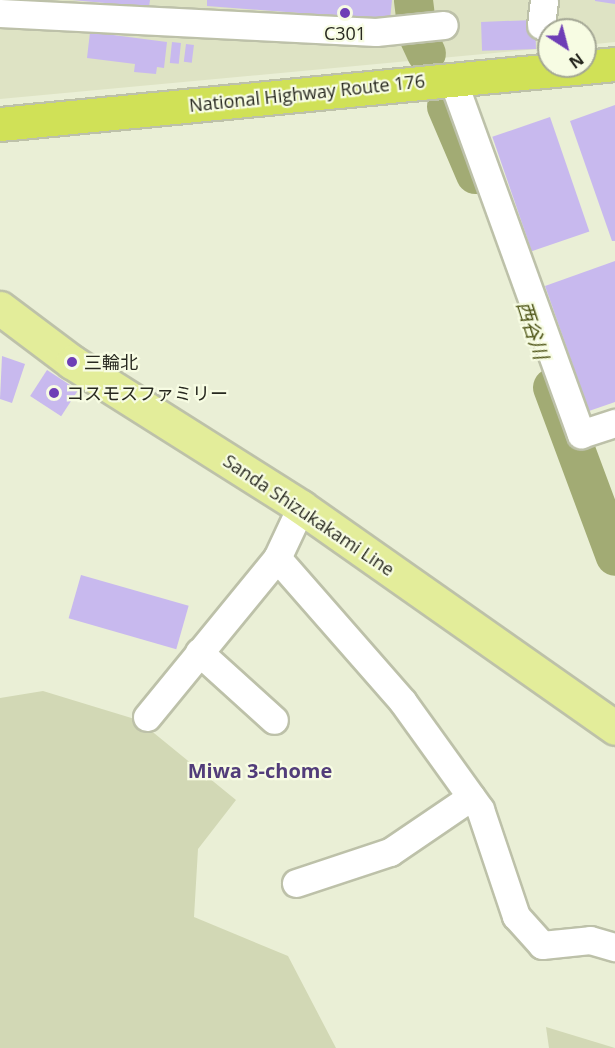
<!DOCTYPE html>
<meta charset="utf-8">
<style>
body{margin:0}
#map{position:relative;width:615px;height:1048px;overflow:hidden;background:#eaefd6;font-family:"Open Sans","Noto Sans JP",sans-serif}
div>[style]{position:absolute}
.built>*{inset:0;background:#dee3c4}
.green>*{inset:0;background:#d2d8b5}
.river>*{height:39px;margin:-19.5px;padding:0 19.5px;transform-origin:19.5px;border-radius:19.5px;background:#a2ab74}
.building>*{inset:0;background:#c8b9ee;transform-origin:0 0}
.roads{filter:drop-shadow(2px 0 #bdc1a9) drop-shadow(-2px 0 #bdc1a9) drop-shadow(0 2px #bdc1a9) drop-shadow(0 -2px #bdc1a9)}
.minor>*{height:27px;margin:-13.5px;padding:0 13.5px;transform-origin:13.5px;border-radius:13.5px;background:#fff}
.major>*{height:33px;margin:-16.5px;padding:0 16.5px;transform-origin:16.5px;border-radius:16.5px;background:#e3ed9a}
.highway>*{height:33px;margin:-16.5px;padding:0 16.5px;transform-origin:16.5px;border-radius:16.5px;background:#d0e157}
.dots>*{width:16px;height:16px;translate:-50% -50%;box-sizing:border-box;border:3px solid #f7fce3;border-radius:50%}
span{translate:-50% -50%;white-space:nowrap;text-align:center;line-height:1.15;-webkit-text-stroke:4.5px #f7fce3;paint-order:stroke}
.poi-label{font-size:18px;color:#27281f}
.left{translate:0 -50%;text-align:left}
.street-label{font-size:18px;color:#27281f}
.water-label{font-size:20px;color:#4f5618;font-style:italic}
.neighbourhood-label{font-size:20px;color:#523d7a;font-weight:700}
.north{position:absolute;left:537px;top:18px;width:60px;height:60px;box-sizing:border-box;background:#f7fce3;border:2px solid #a4a795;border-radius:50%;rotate:144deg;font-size:16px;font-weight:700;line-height:24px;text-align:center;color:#27281f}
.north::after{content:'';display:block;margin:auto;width:21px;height:27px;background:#6e3eb6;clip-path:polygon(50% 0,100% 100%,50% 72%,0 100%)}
</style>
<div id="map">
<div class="built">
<div style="clip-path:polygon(0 0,615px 0,615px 42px,585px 45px,585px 30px,549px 30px,549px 48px,0 99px)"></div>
</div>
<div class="green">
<div style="clip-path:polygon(43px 691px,138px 720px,236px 800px,198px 849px,194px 917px,288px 956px,336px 1048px,0 1048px,0 698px)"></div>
<div style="clip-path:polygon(546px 1027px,615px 1048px,549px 1048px)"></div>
</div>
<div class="river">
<div style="left:413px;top:0;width:34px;rotate:83deg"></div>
<div style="left:417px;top:34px;width:21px;rotate:65deg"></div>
<div style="left:446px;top:106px;width:74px;rotate:66.9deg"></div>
<div style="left:552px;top:387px;width:180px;rotate:69.6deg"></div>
</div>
<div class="building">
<div style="clip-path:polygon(72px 0,150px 0,149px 7px)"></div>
<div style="clip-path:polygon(207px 0,392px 0,390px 20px,207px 6px)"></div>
<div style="clip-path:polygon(615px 0,615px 4px,595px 1px,595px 0)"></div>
<div style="left:535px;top:20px;width:29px;height:54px;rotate:88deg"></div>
<div style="clip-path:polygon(90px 32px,167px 42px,164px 68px,157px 67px,156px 74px,134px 72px,135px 64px,87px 58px)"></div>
<div style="left:172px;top:42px;width:9px;height:21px;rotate:6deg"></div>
<div style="left:186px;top:44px;width:8px;height:18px;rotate:7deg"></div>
<div style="clip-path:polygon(615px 105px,615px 241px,612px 241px,570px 121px)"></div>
<div style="left:550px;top:117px;width:121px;height:61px;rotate:71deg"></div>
<div style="clip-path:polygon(615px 261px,615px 402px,589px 411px,545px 286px)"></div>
<div style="clip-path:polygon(2px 356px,25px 364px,12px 403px,0 399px)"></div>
<div style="left:47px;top:370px;width:37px;height:31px;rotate:33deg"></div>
<div style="left:81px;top:575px;width:112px;height:45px;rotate:16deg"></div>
</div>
<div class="roads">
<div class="minor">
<div style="left:0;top:13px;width:376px;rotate:2.9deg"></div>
<div style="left:376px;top:32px;width:68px;rotate:-5.9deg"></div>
<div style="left:541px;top:25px;width:25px;rotate:-83deg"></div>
<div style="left:452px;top:78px;width:379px;rotate:70.1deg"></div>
<div style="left:581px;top:434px;width:36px;rotate:-18deg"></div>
<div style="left:301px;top:507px;width:56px;rotate:115.2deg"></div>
<div style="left:277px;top:558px;width:191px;rotate:48.8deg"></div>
<div style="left:403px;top:702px;width:132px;rotate:54.3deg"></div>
<div style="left:480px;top:809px;width:113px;rotate:71.4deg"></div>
<div style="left:516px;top:916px;width:39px;rotate:48deg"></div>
<div style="left:542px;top:945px;width:48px;rotate:-5.9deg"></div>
<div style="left:590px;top:940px;width:26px;rotate:16deg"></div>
<div style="left:199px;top:652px;width:101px;rotate:42.2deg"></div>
<div style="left:147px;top:717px;width:205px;rotate:-50.7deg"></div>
<div style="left:296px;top:883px;width:99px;rotate:-18.3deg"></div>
<div style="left:390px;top:852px;width:98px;rotate:-34.2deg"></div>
</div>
<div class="major">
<div style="left:0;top:308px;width:90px;rotate:36.9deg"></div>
<div style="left:72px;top:362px;width:271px;rotate:32.3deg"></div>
<div style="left:301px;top:507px;width:384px;rotate:35.1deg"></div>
</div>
<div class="highway">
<div style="left:0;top:124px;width:618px;rotate:-5.57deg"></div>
</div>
</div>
<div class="dots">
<div style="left:345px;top:13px;background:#6e3eb6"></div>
<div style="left:72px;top:362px;background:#6e3eb6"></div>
<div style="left:54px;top:393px;background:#6e3eb6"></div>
</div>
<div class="poi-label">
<span style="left:345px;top:33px">C301</span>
<span class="left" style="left:84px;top:362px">三輪北</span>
<span class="left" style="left:66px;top:393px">コスモスファミリー</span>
</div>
<div class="street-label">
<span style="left:307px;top:93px;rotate:-6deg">National Highway Route 176</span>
<span style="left:309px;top:515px;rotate:34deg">Sanda Shizukakami Line</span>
</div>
<div class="water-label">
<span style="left:533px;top:330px;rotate:72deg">西谷川</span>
</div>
<div class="neighbourhood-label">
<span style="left:260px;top:770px">Miwa 3-chome</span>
</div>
<div class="north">N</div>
</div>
